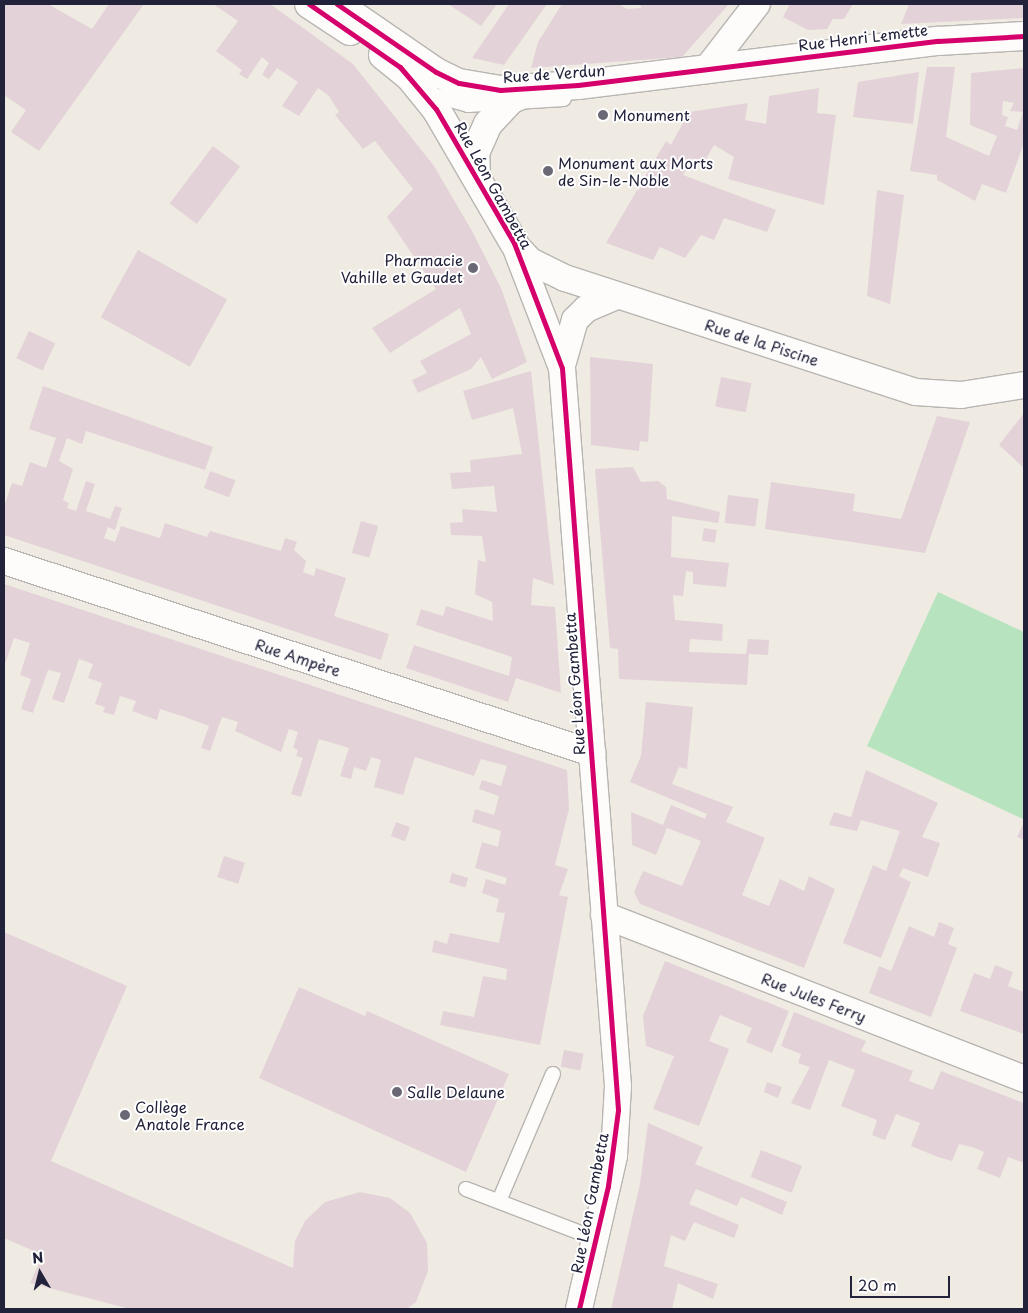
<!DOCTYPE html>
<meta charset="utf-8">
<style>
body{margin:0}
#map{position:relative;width:1028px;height:1313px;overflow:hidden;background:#efebe2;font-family:"Playpen Sans",sans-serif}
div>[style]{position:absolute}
.green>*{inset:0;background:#b7e4be}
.building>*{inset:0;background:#e3d3d8;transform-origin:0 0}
.roads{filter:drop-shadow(1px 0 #b8b5b2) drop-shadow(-1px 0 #b8b5b2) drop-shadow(0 1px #b8b5b2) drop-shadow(0 -1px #b8b5b2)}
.lane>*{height:14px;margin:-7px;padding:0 7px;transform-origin:7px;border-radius:7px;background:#fdfcfb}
.street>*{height:26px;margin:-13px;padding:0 13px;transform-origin:13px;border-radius:13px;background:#fdfcfb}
.secondary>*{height:28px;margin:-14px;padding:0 14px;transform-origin:14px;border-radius:14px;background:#fdfcfb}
.cycleway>*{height:5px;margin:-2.5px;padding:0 2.5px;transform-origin:2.5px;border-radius:2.5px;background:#d6006c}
.dots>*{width:14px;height:14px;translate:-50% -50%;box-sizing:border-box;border:2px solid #fff;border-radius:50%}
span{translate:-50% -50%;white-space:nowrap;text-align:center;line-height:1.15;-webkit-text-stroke:4px #fff;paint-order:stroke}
.street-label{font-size:15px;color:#22223b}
.poi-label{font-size:15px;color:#22223b}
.left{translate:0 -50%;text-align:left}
.right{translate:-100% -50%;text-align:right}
.frame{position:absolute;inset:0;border:5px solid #22223b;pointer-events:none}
.north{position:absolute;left:15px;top:1248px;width:50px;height:50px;-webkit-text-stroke:4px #fff;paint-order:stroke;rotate:352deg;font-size:14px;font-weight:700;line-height:20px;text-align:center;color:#22223b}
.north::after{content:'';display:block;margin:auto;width:18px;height:22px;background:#22223b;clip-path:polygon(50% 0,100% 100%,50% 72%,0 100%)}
.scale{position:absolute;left:850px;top:1276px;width:100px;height:22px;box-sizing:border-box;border:2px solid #22223b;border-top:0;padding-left:6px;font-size:15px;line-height:18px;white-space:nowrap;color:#22223b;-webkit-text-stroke:4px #fff;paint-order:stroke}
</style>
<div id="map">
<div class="green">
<div style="clip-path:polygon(938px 592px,1024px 632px,1023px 819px,867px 746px)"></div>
</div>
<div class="building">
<div style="clip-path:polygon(4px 4px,48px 4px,92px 29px,109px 4px,144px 4px,39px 151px,11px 132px,26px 110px,4px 95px)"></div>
<div style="clip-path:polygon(213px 4px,270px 4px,353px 64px,434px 166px,472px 231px,501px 288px,527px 362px,492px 379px,481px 357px,471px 369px,418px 393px,412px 380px,427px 373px,420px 361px,471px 334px,460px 308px,390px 353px,372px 328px,436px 289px,387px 217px,413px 189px,375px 141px,363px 149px,335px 115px,339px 112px,329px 96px,318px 88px,299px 116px,282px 106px,298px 82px,277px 68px,269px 79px,262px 75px,269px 63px,262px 57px,247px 79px,239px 74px,242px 70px,216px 51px,238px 21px)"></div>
<div style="clip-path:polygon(448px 4px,497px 4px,481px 26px)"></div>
<div style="clip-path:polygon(509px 4px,547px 4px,504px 65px,472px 58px)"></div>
<div style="clip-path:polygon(562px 4px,619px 4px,627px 9px,641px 8px,640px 4px,729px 4px,682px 57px,531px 68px,538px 42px)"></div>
<div style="clip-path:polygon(790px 4px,853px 4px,844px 19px,833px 19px,827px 29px,808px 30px,783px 17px)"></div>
<div style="clip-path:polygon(909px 4px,1024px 4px,1024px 18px,901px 24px)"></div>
<div style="clip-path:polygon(evenodd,927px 67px,955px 67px,946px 137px,989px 156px,997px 136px,970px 125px,971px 73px,1024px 68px,1024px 143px,1006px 193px,982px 184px,975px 201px,937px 180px,937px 175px,910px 171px,927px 67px,1003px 101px,1014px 103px,1010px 111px,1023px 112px,1017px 130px,1005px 126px,1008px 117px,1002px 115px,1003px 101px)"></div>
<div style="clip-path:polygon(919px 72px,913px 124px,853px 117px,858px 82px)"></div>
<div style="clip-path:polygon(819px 88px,817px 113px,836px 115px,824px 205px,728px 179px,734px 157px,714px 145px,703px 164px,693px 158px,683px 175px,776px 210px,767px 232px,724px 218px,714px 240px,701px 235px,685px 258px,660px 247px,653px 260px,606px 243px,666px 141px,671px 145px,689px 112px,748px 103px,745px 120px,766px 124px,769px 96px)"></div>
<div style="left:213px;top:146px;width:34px;height:72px;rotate:37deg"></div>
<div style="clip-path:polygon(877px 190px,904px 195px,890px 304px,867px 296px)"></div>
<div style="left:138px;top:250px;width:102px;height:77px;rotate:29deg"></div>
<div style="left:29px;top:331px;width:29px;height:30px;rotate:25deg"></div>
<div style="clip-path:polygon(590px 357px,653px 364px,648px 442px,640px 441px,639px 451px,591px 445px)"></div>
<div style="clip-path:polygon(531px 371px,554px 585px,533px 578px,531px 605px,555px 607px,561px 693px,516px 678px,508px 702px,406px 668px,414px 645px,509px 676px,512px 657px,416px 625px,421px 609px,443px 616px,446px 606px,493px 621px,492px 602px,475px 594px,478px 560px,486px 562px,482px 536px,451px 535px,450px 523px,463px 522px,462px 509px,497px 512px,494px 486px,452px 489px,450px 473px,471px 472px,470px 460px,522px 454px,513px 408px,472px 420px,463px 391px)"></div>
<div style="left:721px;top:377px;width:31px;height:30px;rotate:11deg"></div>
<div style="clip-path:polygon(43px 386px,213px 447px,205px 470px,86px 431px,82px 444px,67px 438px,59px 461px,73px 469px,63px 500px,69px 503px,67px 508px,76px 511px,86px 481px,95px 484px,86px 511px,110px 519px,115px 506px,122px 508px,115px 530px,108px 527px,104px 538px,115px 542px,121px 526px,160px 538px,165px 523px,207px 537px,210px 531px,281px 551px,285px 538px,297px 542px,294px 550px,306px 561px,303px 572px,314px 576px,316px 568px,346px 578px,334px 616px,389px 634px,381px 660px,4px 535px,4px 507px,12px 483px,22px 486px,30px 462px,46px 468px,56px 438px,29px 429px)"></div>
<div style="clip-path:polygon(1024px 413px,1024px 468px,999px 445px)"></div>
<div style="clip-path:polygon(937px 416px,970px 422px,925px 553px,765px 529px,771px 482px,855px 494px,853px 511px,901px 519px)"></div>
<div style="clip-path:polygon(633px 467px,641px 482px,658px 481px,666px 487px,667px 499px,720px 512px,718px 523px,672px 516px,671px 557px,729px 563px,726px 587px,693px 584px,693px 572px,686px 571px,683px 596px,673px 595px,675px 620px,723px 624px,722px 641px,690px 639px,689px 652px,746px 654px,748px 639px,769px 640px,768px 655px,749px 654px,747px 685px,619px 679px,618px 649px,610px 648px,595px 469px)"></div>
<div style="left:210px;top:471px;width:27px;height:18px;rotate:20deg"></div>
<div style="left:728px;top:495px;width:31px;height:28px;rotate:7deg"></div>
<div style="left:361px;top:521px;width:18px;height:33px;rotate:16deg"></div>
<div style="left:704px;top:528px;width:13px;height:13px;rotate:9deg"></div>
<div style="clip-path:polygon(4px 584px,567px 770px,569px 809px,555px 865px,568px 869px,559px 895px,568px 897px,540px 1045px,440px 1025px,443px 1011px,474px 1017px,483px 976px,506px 980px,507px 969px,432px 952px,434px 940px,447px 944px,450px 933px,499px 943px,505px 913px,496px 912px,499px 899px,482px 893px,486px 879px,505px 885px,507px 878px,475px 868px,482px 842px,498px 847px,501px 831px,472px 822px,475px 809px,494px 815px,499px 796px,479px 789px,482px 780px,501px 786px,507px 766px,481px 759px,474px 776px,415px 757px,403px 795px,374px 787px,381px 760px,371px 757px,366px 771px,354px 767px,351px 779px,340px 776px,349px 748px,319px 739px,301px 797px,291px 794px,303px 758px,296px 756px,298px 750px,293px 748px,298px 732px,289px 729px,281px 752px,235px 731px,238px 722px,222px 717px,210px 751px,201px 748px,209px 726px,185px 717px,160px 709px,157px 720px,132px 711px,136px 701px,120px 696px,114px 715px,103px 712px,105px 707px,95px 704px,102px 683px,88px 678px,93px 664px,79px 659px,64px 703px,52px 699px,61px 673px,48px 670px,33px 713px,21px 709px,31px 679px,20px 675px,30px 643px,14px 638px,4px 667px)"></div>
<div style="clip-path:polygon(646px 702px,693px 707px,687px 769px,679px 767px,672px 784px,733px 807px,726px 822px,765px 838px,742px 895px,769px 906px,780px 879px,804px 891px,809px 876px,835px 889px,804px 968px,640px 904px,634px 892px,643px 871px,682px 886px,701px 841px,667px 828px,656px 855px,632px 845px,631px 812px,663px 825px,671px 805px,705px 819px,707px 814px,630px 782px,641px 756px)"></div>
<div style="clip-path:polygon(866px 770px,938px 803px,922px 837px,940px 843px,928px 877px,903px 868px,899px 876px,911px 882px,881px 958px,843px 943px,873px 865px,886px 871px,900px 831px,861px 820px,857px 831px,829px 825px,834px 812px,851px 817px)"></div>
<div style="left:396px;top:822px;width:15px;height:15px;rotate:20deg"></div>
<div style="clip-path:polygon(1024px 822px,1024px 840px,1017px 837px)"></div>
<div style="left:224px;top:856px;width:22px;height:22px;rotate:18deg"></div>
<div style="left:452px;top:873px;width:17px;height:10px;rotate:17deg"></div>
<div style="clip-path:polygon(939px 922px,954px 928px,948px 944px,957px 948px,931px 1017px,869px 993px,879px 966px,891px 971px,909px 926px,934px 937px)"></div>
<div style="clip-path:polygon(4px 932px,127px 986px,51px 1161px,293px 1268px,295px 1241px,305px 1221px,325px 1202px,360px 1192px,390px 1198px,410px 1213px,427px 1243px,428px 1271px,416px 1302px,407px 1309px,130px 1309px,30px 1283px,43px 1255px,4px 1238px)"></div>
<div style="clip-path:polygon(665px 961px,789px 1011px,772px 1053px,746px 1042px,752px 1028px,720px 1015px,709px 1041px,729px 1049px,699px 1126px,653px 1109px,674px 1056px,646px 1046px,643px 1016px)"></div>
<div style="clip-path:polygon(995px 965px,1013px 972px,1008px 986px,1024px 992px,1024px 1034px,960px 1011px,974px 973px,990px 979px)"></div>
<div style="clip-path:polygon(299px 987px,365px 1016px,367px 1011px,509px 1074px,466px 1172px,259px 1078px)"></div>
<div style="clip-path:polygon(794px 1012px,866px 1041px,861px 1051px,913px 1071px,909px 1081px,933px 1090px,941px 1071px,1024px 1103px,1024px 1163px,1008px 1157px,1000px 1178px,977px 1169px,984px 1152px,972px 1147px,959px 1144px,952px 1161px,938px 1157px,911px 1146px,920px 1123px,896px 1114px,885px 1140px,872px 1135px,877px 1120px,841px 1106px,855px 1070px,829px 1060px,810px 1110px,791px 1103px,810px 1067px,798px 1063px,801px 1054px,781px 1046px)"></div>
<div style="left:564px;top:1050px;width:20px;height:17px;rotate:11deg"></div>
<div style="clip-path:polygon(767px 1082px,782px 1087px,778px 1098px,764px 1092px)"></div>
<div style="clip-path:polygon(648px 1123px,703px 1147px,695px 1164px,787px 1202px,782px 1215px,741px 1197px,737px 1206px,696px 1189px,689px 1204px,739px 1225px,734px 1238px,694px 1222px,685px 1241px,671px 1235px,664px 1266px,718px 1284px,713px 1299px,678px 1283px,672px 1309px,611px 1309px,640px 1184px)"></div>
<div style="left:761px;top:1150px;width:44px;height:29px;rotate:21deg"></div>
</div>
<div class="roads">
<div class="lane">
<div style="left:430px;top:94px;width:40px;rotate:16deg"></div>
<div style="left:468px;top:105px;width:96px;rotate:-3.6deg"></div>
<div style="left:466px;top:1189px;width:139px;rotate:21deg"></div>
<div style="left:499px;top:1201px;width:138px;rotate:-67deg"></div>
</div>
<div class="street">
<div style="left:706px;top:70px;width:83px;rotate:-52.3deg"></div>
<div style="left:514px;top:243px;width:134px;rotate:69deg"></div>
<div style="left:562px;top:368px;width:720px;rotate:85.54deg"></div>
<div style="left:618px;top:1086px;width:70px;rotate:93.3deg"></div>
<div style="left:614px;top:1156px;width:157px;rotate:102.9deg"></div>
<div style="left:519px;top:249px;width:16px;rotate:47deg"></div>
<div style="left:530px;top:261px;width:39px;rotate:26deg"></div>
<div style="left:565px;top:278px;width:369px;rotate:18deg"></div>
<div style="left:916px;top:392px;width:45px;rotate:3.8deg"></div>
<div style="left:961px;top:395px;width:64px;rotate:-9deg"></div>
<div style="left:563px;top:362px;width:44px;rotate:-74.1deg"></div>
<div style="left:575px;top:320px;width:16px;rotate:-45deg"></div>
<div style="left:586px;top:309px;width:33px;rotate:-23deg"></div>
<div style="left:4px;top:561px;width:619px;rotate:18.08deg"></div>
<div style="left:604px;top:915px;width:451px;rotate:21.3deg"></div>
</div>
<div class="secondary">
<div style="left:309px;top:4px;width:49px;rotate:33.4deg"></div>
<div style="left:337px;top:4px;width:120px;rotate:34.5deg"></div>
<div style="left:436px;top:72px;width:25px;rotate:26deg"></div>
<div style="left:459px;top:83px;width:42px;rotate:9.7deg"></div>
<div style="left:500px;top:90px;width:78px;rotate:-3.7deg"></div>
<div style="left:578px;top:85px;width:363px;rotate:-7deg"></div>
<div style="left:938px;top:41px;width:86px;rotate:-3.3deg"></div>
<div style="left:383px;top:55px;width:33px;rotate:39deg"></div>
<div style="left:409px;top:76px;width:43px;rotate:50.7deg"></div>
<div style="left:436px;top:109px;width:155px;rotate:59.8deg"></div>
<div style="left:476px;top:176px;width:23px;rotate:-92deg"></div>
<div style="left:475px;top:153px;width:32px;rotate:-66deg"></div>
<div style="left:488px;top:124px;width:33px;rotate:-47deg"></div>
<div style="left:510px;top:100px;width:22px;rotate:-24deg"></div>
</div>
</div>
<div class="cycleway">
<div style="left:309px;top:4px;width:111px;rotate:34.7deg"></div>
<div style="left:400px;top:67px;width:55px;rotate:49.4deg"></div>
<div style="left:436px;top:109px;width:155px;rotate:59.8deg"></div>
<div style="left:514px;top:243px;width:134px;rotate:69deg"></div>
<div style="left:562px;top:368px;width:744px;rotate:85.68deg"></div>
<div style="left:618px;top:1110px;width:77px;rotate:97.5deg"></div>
<div style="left:608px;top:1186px;width:126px;rotate:103.3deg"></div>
<div style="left:337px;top:4px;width:120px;rotate:34.5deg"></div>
<div style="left:436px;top:72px;width:25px;rotate:26deg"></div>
<div style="left:459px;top:83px;width:42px;rotate:9.7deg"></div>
<div style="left:500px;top:90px;width:78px;rotate:-3.7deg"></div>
<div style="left:578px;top:85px;width:363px;rotate:-7deg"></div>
<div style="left:938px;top:41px;width:86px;rotate:-3.3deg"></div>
</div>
<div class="dots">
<div style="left:603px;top:115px;background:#6a6875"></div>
<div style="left:548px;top:171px;background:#6a6875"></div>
<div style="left:473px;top:268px;background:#6a6875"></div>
<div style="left:397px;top:1092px;background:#6a6875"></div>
<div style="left:125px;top:1115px;background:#6a6875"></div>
</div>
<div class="street-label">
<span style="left:863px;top:37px;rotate:-7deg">Rue Henri Lemette</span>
<span style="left:554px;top:73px;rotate:-4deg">Rue de Verdun</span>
<span style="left:494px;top:185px;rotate:61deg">Rue Léon Gambetta</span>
<span style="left:762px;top:342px;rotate:18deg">Rue de la Piscine</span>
<span style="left:298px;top:657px;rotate:18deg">Rue Ampère</span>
<span style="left:574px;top:684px;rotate:-94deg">Rue Léon Gambetta</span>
<span style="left:814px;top:997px;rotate:21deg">Rue Jules Ferry</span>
<span style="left:589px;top:1203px;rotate:-79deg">Rue Léon Gambetta</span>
</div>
<div class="poi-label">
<span class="left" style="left:613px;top:115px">Monument</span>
<span class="left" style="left:558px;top:171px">Monument aux Morts<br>de Sin-le-Noble</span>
<span class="right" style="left:463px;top:268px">Pharmacie<br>Vahille et Gaudet</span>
<span class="left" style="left:407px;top:1092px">Salle Delaune</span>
<span class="left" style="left:135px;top:1115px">Collège<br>Anatole France</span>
</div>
<div class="frame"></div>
<div class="north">N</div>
<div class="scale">20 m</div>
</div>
